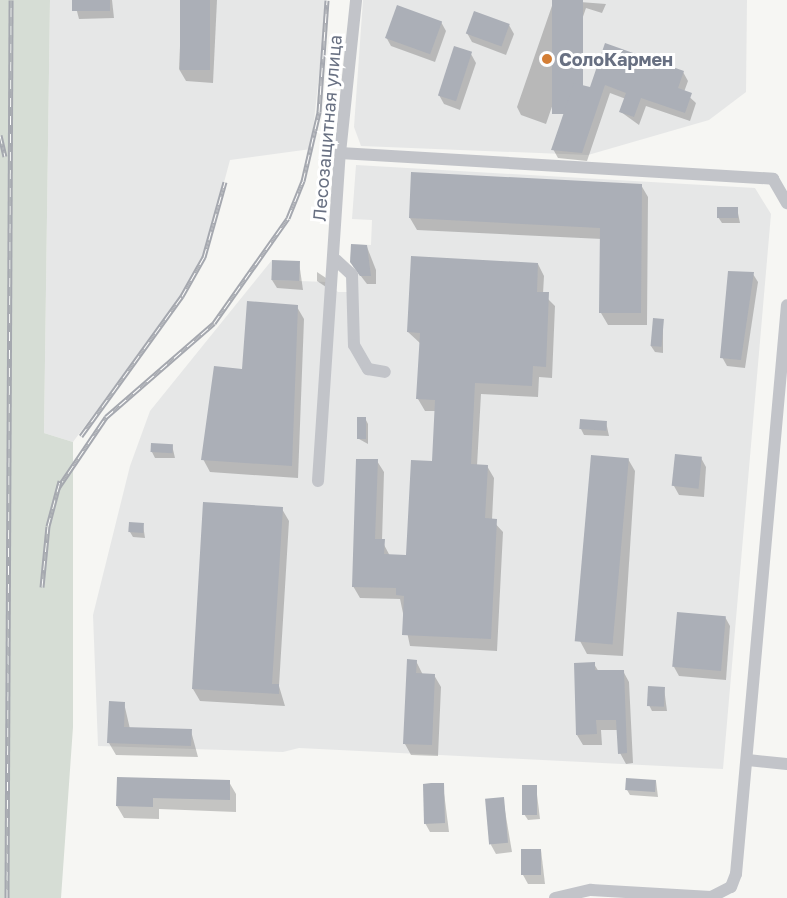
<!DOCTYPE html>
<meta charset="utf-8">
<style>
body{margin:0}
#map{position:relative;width:787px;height:898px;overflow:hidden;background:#f6f6f3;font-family:"Golos Text",sans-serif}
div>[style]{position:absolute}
.built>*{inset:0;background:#e6e7e7}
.green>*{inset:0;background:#d6ddd5}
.shadow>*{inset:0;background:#0003}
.building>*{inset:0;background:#abafb7;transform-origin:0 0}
.minor>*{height:12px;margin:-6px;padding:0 6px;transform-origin:6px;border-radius:6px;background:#c2c4c9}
.rail>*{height:5px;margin-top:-2.5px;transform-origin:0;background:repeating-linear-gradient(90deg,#fff 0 9px,#a5a8af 0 18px);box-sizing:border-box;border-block:2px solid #a5a8af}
.dots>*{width:16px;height:16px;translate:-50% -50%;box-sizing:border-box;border:3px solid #fff;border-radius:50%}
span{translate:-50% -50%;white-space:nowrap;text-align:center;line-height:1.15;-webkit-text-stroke:6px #fff;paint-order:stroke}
.poi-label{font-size:18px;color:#687082;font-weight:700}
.left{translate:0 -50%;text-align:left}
.street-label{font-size:18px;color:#687082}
</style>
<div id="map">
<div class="built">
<div style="clip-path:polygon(50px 0,327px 0,311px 149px,230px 160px,204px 257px,182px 296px,73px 442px,44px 433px)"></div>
<div style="clip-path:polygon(363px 0,747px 0,746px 92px,709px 120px,588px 155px,361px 146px,354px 127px)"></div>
<div style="clip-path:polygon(356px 165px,755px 188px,771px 214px,723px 769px,299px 748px,283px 752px,98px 746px,93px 615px,130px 466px,150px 411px,272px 260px,271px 280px,327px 282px,338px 292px,355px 292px,351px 244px,371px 245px,372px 220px,352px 219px)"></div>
</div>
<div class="green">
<div style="clip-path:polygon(0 0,50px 0,44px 433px,73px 442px,73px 727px,61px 898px,0 898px)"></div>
</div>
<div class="shadow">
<div style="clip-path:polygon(74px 0,112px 0,114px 18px,79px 19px)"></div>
<div style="clip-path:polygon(182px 0,217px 0,213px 83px,186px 81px,179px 69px)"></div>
<div style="clip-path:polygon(554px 0,606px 4px,602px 13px,586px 8px,546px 124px,521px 115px,517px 107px)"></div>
<div style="clip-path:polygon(441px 22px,446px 31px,435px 62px,391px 46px,386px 37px)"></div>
<div style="clip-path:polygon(509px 25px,514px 34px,506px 55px,472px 42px,467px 33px)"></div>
<div style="clip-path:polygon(606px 45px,683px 72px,688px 81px,684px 92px,696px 103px,690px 121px,646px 106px,639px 125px,621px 112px,626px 99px,610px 93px,587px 161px,558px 158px,553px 149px,591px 89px)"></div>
<div style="clip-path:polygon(471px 54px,476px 63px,460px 110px,444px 104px,439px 95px)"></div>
<div style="clip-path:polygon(641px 185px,648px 197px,647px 325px,608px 325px,601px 313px,602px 239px,417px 230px,410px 218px)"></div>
<div style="clip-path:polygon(737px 208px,740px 223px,722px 223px,718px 217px)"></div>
<div style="clip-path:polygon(367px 247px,376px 270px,376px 284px,367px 284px,357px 271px)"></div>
<div style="clip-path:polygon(299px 262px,303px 290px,277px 288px,272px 280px)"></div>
<div style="clip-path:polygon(538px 264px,544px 276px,543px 294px,555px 306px,552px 378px,539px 377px,538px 397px,481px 394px,477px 466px,487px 466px,494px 478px,492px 520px,503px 532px,497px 651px,410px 646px,400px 599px,360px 598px,353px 586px,377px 461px,384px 472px,382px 541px,390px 556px,407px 557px,434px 463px,436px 411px,425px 411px,418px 399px,421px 344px,408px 332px)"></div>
<div style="clip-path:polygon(317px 272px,326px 278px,326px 287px,317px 281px)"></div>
<div style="clip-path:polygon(753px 274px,758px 282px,745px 368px,727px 366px,722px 357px)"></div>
<div style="clip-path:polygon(297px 307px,304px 319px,298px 478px,210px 472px,203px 459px,243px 370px)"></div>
<div style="clip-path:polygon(663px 321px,663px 353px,655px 352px,651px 346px)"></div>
<div style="clip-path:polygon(365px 418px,368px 424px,368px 444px,359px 439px)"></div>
<div style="clip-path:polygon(606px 422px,609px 436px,584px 435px,581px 429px)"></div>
<div style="clip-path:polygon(172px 445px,175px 458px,155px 458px,152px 452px)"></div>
<div style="clip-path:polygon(701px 458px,706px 467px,704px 497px,679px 495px,674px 486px)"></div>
<div style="clip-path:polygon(628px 459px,635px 471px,623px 656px,587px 654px,580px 641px)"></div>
<div style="clip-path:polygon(282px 509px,289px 521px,279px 686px,285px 706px,200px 701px,193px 689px)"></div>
<div style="clip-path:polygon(143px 525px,145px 538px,133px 537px,130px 532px)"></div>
<div style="clip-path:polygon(725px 617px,730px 626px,726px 680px,679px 676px,674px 667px)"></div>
<div style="clip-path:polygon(416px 661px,423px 675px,434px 675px,441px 687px,438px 756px,411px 755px,405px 744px)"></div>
<div style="clip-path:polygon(594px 664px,599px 672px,623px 671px,629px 682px,633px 763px,626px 764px,620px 753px,618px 730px,601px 730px,602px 745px,583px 745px,577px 735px)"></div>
<div style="clip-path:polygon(664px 688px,667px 711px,652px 711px,649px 705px)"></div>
<div style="clip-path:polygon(124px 703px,130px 729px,191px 731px,198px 757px,116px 755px,109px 743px)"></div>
<div style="clip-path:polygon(118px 778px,229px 782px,236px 794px,236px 812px,159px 809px,159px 819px,124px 818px,117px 806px)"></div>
<div style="clip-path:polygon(656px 781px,658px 797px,630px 795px,627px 790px)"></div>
<div style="clip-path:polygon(443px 785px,449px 832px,430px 832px,425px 823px)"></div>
<div style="clip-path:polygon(536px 786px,540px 819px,528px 820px,524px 814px)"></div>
<div style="clip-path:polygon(503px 799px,512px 852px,496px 854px,491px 845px)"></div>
<div style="clip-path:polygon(541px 850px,545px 884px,528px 884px,523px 875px)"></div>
</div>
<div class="building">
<div style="left:72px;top:0;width:38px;height:11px"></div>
<div style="left:180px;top:0;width:30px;height:70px"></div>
<div style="left:552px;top:0;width:31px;height:114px"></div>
<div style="left:397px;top:5px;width:48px;height:35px;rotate:20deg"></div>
<div style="left:474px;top:11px;width:38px;height:24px;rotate:20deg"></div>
<div style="clip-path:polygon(605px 43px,684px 71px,678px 88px,692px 93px,685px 113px,641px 98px,634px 117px,619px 112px,626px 93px,605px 85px,582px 153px,551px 150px,574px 83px,590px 87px)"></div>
<div style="left:454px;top:46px;width:19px;height:52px;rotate:18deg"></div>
<div style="clip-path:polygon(411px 172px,642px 184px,641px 313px,599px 313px,600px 228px,409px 218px)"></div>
<div style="left:717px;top:207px;width:21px;height:11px"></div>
<div style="clip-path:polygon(351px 244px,367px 245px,371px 276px,360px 276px,350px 262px)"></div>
<div style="clip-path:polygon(411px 256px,538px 263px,537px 292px,549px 292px,546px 367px,533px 366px,532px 386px,475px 383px,471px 464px,488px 465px,485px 518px,497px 519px,491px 639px,402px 635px,404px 596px,396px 595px,396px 588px,352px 587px,356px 459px,378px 459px,375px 539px,385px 539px,384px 554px,406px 555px,411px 460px,432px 461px,435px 400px,416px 399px,420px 333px,407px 332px)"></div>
<div style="left:272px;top:260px;width:28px;height:20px;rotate:2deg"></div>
<div style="clip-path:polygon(728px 271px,754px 272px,741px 360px,720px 358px)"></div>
<div style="clip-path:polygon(247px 301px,298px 305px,292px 466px,201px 460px,214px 366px,242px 369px)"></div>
<div style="left:653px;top:318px;width:11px;height:28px;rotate:5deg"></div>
<div style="left:357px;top:417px;width:9px;height:22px"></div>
<div style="left:580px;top:419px;width:27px;height:10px;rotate:4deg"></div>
<div style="left:151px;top:443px;width:22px;height:9px;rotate:3deg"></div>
<div style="left:675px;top:454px;width:27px;height:32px;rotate:6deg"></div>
<div style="left:591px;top:455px;width:38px;height:187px;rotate:5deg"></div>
<div style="clip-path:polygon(203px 502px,283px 507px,272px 684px,279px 684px,279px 694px,192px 689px)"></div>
<div style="left:129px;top:522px;width:15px;height:10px;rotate:4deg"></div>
<div style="left:677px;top:612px;width:49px;height:55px;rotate:5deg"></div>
<div style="clip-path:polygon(407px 659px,417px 660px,416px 673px,435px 674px,432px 745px,403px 744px)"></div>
<div style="clip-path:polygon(595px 662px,595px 670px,624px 670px,627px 753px,618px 754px,616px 720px,596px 720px,597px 734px,576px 735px,574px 663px)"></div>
<div style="left:648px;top:686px;width:17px;height:20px;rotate:3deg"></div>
<div style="clip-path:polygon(109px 701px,125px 702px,124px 727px,192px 729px,191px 746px,107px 743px)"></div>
<div style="clip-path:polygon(117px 777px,230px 780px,230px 800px,153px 798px,153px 807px,116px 806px)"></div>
<div style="left:626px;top:778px;width:30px;height:12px;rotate:4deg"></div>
<div style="clip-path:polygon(431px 783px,444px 783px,445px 823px,424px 824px,423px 784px)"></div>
<div style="left:522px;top:785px;width:15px;height:30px"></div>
<div style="left:504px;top:797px;width:46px;height:19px;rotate:85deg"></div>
<div style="left:521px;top:849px;width:20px;height:26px"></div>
</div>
<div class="minor">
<div style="left:340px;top:153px;width:434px;rotate:3.4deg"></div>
<div style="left:773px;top:179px;width:28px;rotate:60deg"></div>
<div style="left:336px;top:260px;width:22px;rotate:43deg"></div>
<div style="left:352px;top:275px;width:70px;rotate:88.4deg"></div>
<div style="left:354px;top:345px;width:28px;rotate:60deg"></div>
<div style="left:368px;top:369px;width:17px;rotate:10deg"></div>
<div style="left:318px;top:481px;width:329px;rotate:-86.2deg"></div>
<div style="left:340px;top:153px;width:154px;rotate:-84deg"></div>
<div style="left:748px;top:760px;width:39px;rotate:6deg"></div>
<div style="left:555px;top:898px;width:37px;rotate:-13deg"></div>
<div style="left:591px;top:890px;width:120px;rotate:3.3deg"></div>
<div style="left:711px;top:897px;width:22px;rotate:-27deg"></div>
<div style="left:731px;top:887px;width:14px;rotate:-69deg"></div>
<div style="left:736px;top:874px;width:571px;rotate:-84.88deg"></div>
</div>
<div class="rail">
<div style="left:0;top:135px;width:22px;rotate:77deg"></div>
<div style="left:81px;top:436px;width:173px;rotate:-54.2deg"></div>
<div style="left:182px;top:296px;width:45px;rotate:-60.6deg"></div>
<div style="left:204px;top:257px;width:78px;rotate:-74.4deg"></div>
<div style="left:58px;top:488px;width:86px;rotate:-55.9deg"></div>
<div style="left:106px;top:417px;width:143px;rotate:-41deg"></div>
<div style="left:214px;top:323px;width:128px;rotate:-54.8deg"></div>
<div style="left:288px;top:218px;width:40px;rotate:-68deg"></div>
<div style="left:303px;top:181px;width:71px;rotate:-76.9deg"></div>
<div style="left:319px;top:112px;width:112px;rotate:-85.9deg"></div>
<div style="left:42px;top:587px;width:61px;rotate:-84.4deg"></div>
<div style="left:48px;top:526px;width:47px;rotate:-75.1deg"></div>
<div style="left:7px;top:898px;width:898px;rotate:-89.74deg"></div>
</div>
<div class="dots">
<div style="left:547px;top:59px;background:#d47e35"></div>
</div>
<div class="poi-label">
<span class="left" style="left:559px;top:59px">СолоКармен</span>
</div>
<div class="street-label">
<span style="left:327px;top:128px;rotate:-85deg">Лесозащитная улица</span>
</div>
</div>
